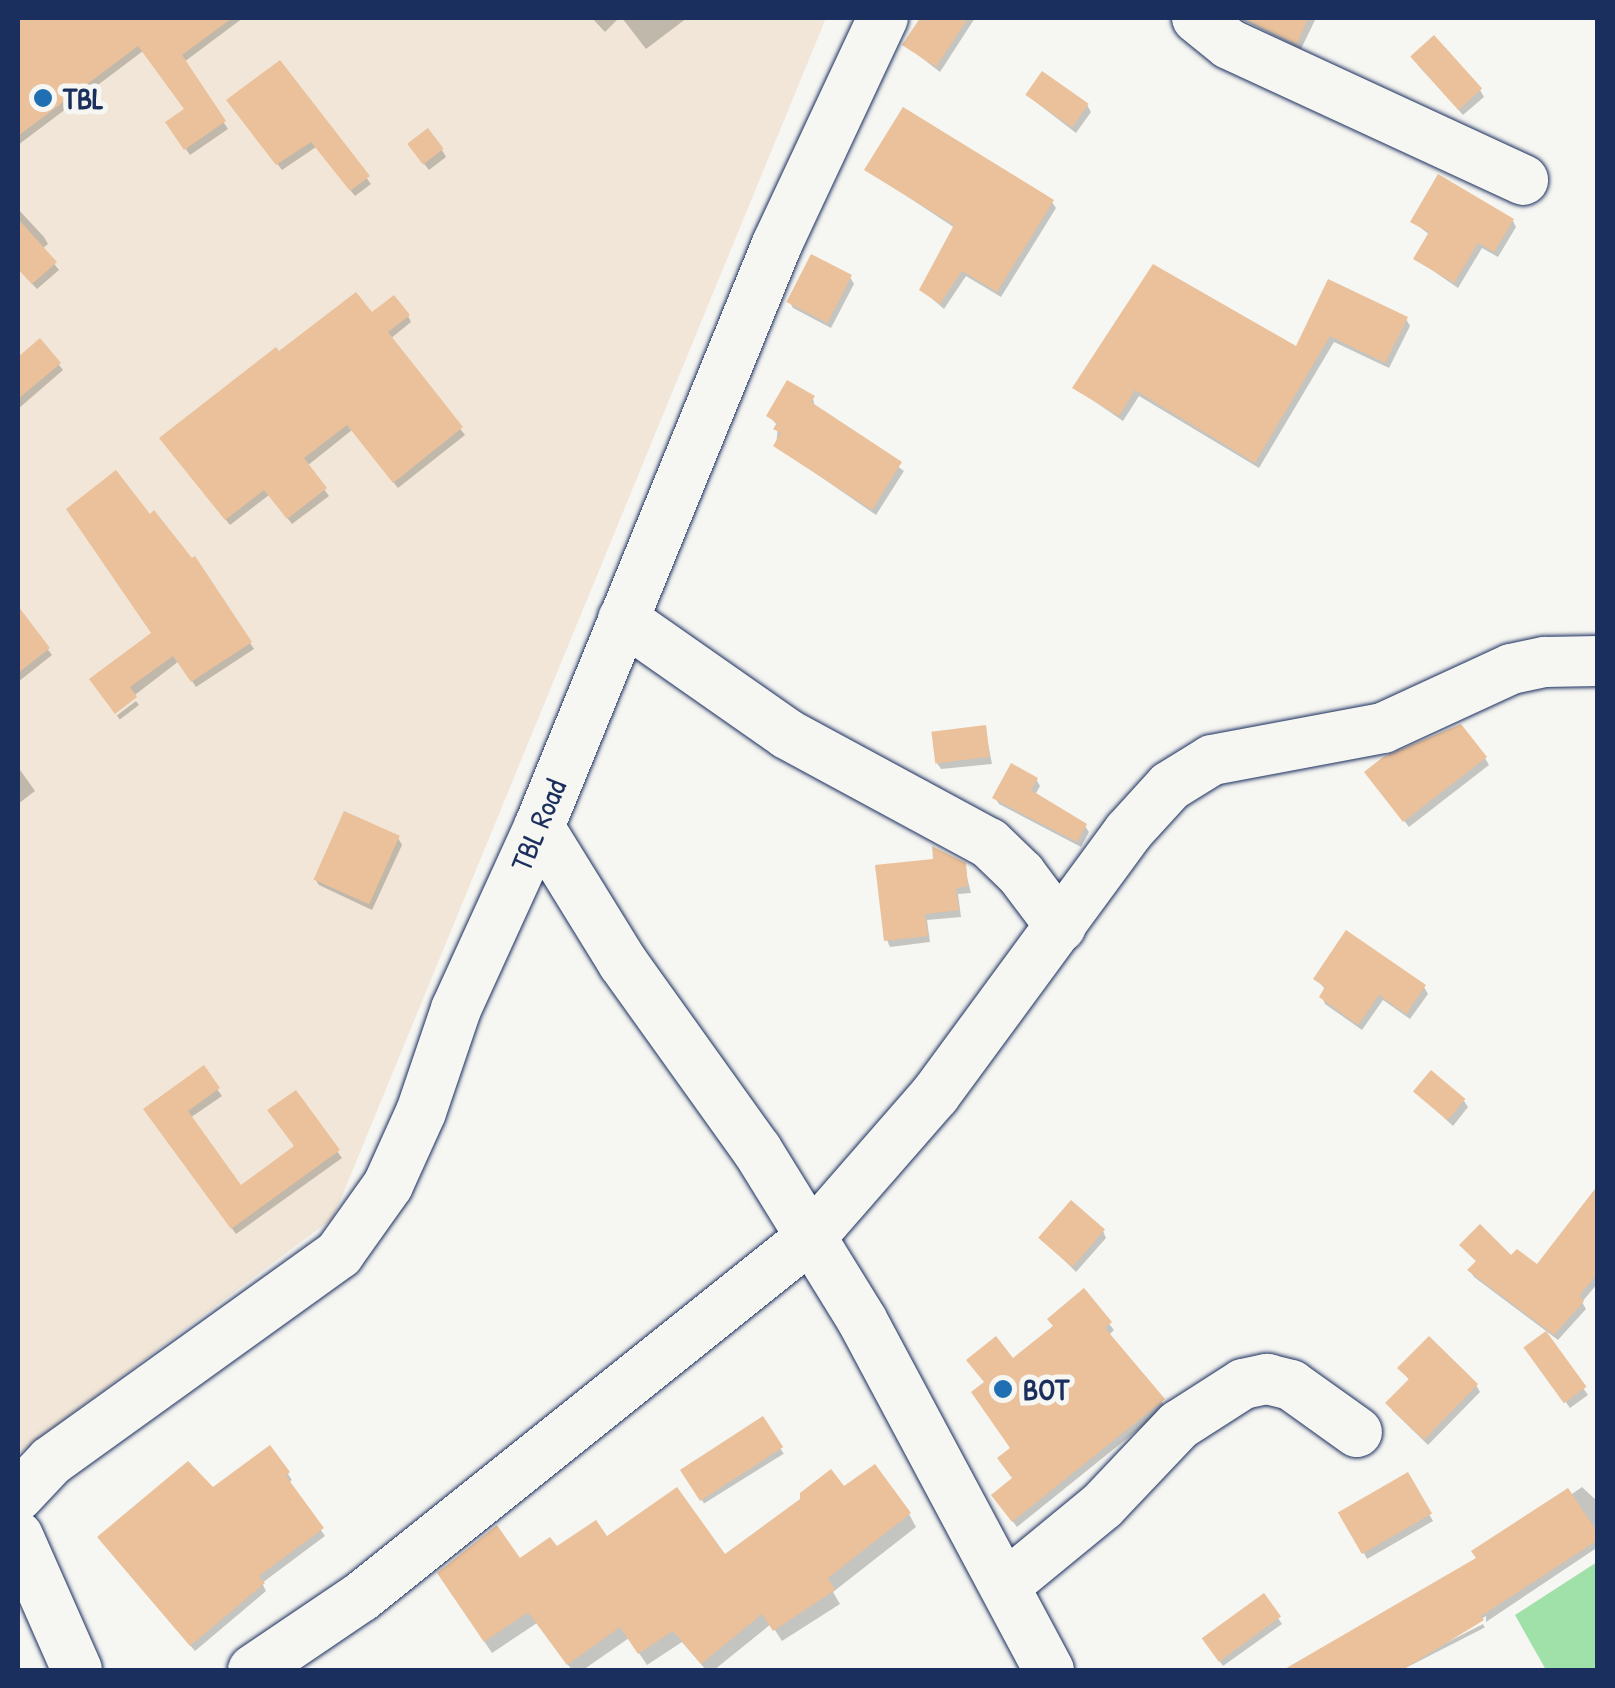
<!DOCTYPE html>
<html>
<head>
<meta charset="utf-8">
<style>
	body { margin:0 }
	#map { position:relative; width:1615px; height:1688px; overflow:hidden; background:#f6f6f2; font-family:"Patrick Hand",sans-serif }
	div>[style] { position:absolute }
	.built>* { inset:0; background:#f2e6d8 }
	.green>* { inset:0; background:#a0e0a9 }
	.shadow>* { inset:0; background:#0003; transform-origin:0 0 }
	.building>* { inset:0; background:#eac19a; transform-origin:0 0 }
	.roads { filter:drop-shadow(0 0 2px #1b2f5e) drop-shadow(0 0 2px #1b2f5e) }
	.minor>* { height:50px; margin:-25px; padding:0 25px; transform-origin:25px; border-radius:25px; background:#f6f6f2 }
	.dots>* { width:28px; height:28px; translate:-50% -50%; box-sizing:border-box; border:5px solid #f6f6f2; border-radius:50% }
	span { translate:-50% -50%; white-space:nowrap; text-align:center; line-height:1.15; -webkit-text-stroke:10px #f6f6f2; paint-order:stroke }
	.poi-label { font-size:30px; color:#1b2f5e; font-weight:700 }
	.left { translate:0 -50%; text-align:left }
	.street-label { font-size:30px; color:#1b2f5e }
	.frame { position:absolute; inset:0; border:20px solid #1b2f5e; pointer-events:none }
</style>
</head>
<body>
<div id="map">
	<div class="built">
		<div style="clip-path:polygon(18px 18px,826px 18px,333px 1218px,18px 1454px)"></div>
	</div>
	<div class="green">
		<div style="clip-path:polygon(1597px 1562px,1597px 1670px,1546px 1670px,1515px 1615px)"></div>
	</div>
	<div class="shadow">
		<div style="clip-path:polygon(18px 18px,243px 18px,184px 62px,228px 129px,190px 155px,168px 123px,186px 111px,143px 51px,18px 145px)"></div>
		<div style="clip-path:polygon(592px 18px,619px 18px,605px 32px)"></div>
		<div style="clip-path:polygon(622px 18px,687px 18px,646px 49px)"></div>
		<div style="clip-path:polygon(923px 18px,975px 18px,940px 72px,905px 45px)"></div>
		<div style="clip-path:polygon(1239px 18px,1316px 18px,1301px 49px)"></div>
		<div style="clip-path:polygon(280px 63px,371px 184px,355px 196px,316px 147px,282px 170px,233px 107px)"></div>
		<div style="clip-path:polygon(1417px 64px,1480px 90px,1484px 97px,1463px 115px)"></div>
		<div style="clip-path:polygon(1028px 96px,1087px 105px,1091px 112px,1076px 133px)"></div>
		<div style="clip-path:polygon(442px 150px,446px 157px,429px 170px,414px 151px)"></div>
		<div style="clip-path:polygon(867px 170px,1052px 202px,1056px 208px,1001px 297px,966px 276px,944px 309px,922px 290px,955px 228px)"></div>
		<div style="clip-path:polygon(18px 209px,44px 237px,48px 244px,42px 249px,59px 270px,37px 289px,18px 269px)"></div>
		<div style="clip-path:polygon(1513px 221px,1516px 227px,1498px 257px,1482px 248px,1458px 288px,1416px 259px,1430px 235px,1413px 222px)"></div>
		<div style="clip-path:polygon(850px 277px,854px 284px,831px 328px,793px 308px,790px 302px)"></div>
		<div style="clip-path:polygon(1330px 283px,1406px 319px,1410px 326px,1389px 368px,1334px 342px,1259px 468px,1139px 396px,1123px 421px,1075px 388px,1297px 350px)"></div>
		<div style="clip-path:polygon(372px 315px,408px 316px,411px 322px,390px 339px,465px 435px,398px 488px,352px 430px,307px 466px,329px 496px,292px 524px,269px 495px,230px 525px,166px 445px,279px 355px)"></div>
		<div style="clip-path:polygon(40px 341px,63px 370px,18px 409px,18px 360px)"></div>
		<div style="clip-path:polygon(813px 398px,815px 408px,904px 471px,876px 515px,776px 446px,778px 426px,769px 416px)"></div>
		<div style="clip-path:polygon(194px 559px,254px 649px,196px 687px,179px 661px,114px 711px)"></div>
		<div style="clip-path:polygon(18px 610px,52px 655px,18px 682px)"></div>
		<div style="left:136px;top:701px;width:5px;height:24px;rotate:53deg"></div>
		<div style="clip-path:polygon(985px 728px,992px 764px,941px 769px,937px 763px)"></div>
		<div style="clip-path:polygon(1485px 758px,1489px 765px,1409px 827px,1371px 779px)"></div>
		<div style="clip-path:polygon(18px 767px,35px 791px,18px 804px)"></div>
		<div style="clip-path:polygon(1036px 779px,1040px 786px,1035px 795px,1085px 826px,1089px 832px,1081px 847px,999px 804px,995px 798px)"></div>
		<div style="clip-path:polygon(398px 838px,402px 845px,372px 910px,319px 885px,315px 879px)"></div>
		<div style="clip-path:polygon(964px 865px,971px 893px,958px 894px,961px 917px,927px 920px,930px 942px,890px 947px,887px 940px)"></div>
		<div style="clip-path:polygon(1316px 979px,1424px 987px,1428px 994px,1410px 1019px,1383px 1000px,1362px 1030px,1325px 1004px,1322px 997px,1326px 990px)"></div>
		<div style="clip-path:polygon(203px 1069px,222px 1096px,190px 1118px,241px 1188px,297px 1148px,295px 1093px,342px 1158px,236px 1234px,150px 1116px)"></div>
		<div style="clip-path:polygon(1416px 1092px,1464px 1101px,1468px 1107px,1453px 1126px)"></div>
		<div style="clip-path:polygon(1598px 1190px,1598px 1283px,1582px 1302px,1586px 1309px,1558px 1340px,1474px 1277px,1470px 1271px,1478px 1263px,1466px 1251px,1511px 1258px,1537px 1268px)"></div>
		<div style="clip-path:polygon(1103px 1231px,1106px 1238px,1076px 1272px,1041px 1237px)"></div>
		<div style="clip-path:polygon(1084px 1292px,1114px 1330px,1108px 1336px,1166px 1407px,1017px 1527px,998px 1502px,1015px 1480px,1012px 1362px,1055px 1327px)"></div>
		<div style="clip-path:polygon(1545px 1334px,1588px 1395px,1570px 1408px,1532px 1356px)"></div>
		<div style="clip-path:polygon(1400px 1368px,1476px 1385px,1480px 1392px,1428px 1445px,1392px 1410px,1410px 1381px)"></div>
		<div style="left:762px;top:1419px;width:41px;height:94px;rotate:58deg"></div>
		<div style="clip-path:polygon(270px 1448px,292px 1480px,288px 1483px,325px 1536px,262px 1583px,266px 1591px,195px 1651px,104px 1544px,212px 1490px)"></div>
		<div style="left:1407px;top:1476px;width:52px;height:76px;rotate:60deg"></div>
		<div style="clip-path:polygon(1582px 1487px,1598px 1502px,1598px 1547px,1486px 1622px,1486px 1616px,1398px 1670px,1291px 1670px,1479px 1559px)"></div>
		<div style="clip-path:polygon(844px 1490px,909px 1514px,916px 1527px,833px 1592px,840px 1604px,782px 1641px,771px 1624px,714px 1670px,706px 1670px,682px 1642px,647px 1665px,629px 1638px,583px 1670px,572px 1670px,537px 1623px,492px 1653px,447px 1586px,556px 1549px,607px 1540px,725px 1557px)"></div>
		<div style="clip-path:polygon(1264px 1597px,1282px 1624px,1223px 1666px,1208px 1645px)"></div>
		<div style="left:1483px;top:1624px;width:4px;height:89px;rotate:63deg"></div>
	</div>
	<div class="building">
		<div style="clip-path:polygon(18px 18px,232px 18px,182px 55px,226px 121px,184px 150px,165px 122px,184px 109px,138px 46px,18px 136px)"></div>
		<div style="clip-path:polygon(920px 18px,968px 18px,936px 67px,902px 45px)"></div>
		<div style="clip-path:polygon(1242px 18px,1308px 18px,1297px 44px)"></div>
		<div style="left:1434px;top:35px;width:72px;height:32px;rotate:48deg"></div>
		<div style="clip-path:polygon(280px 60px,370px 176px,350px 191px,311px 142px,276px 165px,226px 100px)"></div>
		<div style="left:1042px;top:71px;width:57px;height:29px;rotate:35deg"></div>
		<div style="clip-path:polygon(903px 107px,1054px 200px,997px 292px,962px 271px,940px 304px,919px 290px,954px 225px,864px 170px)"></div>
		<div style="left:428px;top:128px;width:26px;height:26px;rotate:53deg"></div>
		<div style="clip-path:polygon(1438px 174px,1514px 219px,1494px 252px,1478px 243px,1454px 283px,1413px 259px,1429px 232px,1410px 222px)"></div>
		<div style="clip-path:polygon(18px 219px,57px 262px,32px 284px,18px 269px)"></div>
		<div style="left:811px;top:254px;width:46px;height:54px;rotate:27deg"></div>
		<div style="clip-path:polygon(1153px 264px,1296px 346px,1328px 279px,1408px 317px,1385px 363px,1330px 336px,1255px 463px,1135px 390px,1119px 416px,1072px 388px)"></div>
		<div style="clip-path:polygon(356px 292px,372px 312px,394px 295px,410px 315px,388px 332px,463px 427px,393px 483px,347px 425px,304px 458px,327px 488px,287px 519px,264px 490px,225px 520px,159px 438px,276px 347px,279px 351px)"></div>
		<div style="clip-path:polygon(40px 338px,61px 363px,18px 399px,18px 357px)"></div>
		<div style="clip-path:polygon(787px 380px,815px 396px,811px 402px,902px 462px,872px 510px,773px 446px,781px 433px,773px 429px,777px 423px,766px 416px)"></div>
		<div style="clip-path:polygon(116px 470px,150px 514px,154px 510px,192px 558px,195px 556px,252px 642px,191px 682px,173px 656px,130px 687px,137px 697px,115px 714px,89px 679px,151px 633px,66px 509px)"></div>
		<div style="clip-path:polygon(18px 606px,50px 648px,18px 673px)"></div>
		<div style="clip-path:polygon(1461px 724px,1487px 757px,1403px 822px,1364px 772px,1383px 757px)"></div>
		<div style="left:986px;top:725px;width:32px;height:55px;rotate:83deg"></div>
		<div style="clip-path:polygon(1011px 763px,1038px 778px,1031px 790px,1087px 824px,1077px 842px,992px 798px)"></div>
		<div style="left:344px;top:811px;width:61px;height:75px;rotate:24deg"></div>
		<div style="clip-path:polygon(932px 846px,966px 863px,968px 886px,956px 888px,959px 910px,925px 914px,928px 936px,884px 941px,875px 865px,933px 859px)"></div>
		<div style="clip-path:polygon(1346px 930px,1426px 985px,1406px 1014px,1379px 995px,1358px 1025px,1319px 997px,1325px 987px,1313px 979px)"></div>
		<div style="clip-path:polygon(204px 1065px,220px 1088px,188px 1111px,241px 1185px,294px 1146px,267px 1110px,296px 1090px,340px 1150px,231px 1229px,143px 1109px)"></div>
		<div style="left:1431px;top:1070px;width:45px;height:28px;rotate:40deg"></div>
		<div style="clip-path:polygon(1598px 1185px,1598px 1273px,1579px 1296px,1584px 1301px,1554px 1335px,1467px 1270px,1476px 1261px,1459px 1245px,1480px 1224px,1511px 1255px,1517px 1249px,1537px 1264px)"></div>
		<div style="left:1071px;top:1200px;width:45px;height:50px;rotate:41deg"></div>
		<div style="clip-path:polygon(1084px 1288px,1112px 1322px,1105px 1328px,1165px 1399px,1012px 1522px,991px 1495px,1012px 1478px,997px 1458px,1010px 1448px,971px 1392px,984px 1382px,966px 1360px,996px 1336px,1013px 1358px,1053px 1326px,1047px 1319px)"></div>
		<div style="left:1546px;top:1331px;width:69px;height:28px;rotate:54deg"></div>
		<div style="clip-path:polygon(1429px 1336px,1478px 1384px,1424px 1440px,1385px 1403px,1409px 1379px,1397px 1368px)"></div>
		<div style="left:763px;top:1416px;width:37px;height:99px;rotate:57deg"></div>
		<div style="clip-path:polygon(270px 1445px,290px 1472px,286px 1476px,324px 1528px,259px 1576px,265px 1583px,190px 1646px,97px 1537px,188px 1461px,213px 1487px)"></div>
		<div style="clip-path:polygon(875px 1464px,911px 1513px,828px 1578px,835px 1590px,773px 1631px,762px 1614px,701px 1664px,673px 1631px,638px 1654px,620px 1627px,567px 1665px,528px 1612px,484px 1642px,437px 1573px,497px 1525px,520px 1558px,550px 1537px,557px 1546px,596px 1520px,607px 1536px,677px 1487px,725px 1554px,800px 1499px,800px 1493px,831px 1469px,844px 1486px)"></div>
		<div style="left:1408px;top:1472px;width:48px;height:81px;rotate:60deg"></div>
		<div style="clip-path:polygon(1568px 1488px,1598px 1533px,1598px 1540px,1481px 1616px,1484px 1620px,1402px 1670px,1283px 1670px,1476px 1558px,1471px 1551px)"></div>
		<div style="left:1264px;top:1593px;width:29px;height:77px;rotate:54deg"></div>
	</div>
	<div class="roads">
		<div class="minor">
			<div style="left:1197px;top:18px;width:41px;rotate:39.1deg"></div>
			<div style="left:1229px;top:44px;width:324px;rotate:24.8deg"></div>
			<div style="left:623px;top:619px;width:200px;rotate:35deg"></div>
			<div style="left:787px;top:734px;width:230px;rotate:28.4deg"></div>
			<div style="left:989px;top:843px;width:45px;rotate:44.1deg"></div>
			<div style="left:1021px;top:874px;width:66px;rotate:53deg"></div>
			<div style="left:539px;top:827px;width:160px;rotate:58.3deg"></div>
			<div style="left:623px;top:963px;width:230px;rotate:54.4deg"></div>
			<div style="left:757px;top:1150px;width:200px;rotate:58.3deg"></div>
			<div style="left:862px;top:1320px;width:397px;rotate:61.9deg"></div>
			<div style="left:18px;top:1496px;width:48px;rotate:-46.7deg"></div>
			<div style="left:51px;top:1461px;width:355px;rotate:-35.7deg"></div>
			<div style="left:339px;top:1254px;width:85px;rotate:-54.6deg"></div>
			<div style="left:388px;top:1185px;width:80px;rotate:-65.7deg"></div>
			<div style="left:421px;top:1112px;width:109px;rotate:-71.2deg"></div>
			<div style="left:456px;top:1009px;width:200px;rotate:-65.5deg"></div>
			<div style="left:539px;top:827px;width:630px;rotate:-67.79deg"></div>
			<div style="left:777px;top:244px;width:250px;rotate:-64.9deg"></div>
			<div style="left:18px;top:1536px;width:146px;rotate:66.2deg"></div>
			<div style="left:1007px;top:1584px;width:123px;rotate:-39.4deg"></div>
			<div style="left:1102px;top:1506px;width:112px;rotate:-46.5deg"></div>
			<div style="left:1179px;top:1425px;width:76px;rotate:-32.6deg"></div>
			<div style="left:1243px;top:1384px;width:25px;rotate:-12deg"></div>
			<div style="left:1267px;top:1379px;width:25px;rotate:14deg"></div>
			<div style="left:1291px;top:1385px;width:81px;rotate:35.5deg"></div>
			<div style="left:253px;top:1670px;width:130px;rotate:-34.1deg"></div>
			<div style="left:361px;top:1597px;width:576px;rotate:-38.66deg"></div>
			<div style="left:811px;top:1237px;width:189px;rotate:-48.9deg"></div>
			<div style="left:935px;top:1095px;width:326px;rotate:-53.7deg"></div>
			<div style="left:1128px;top:832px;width:62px;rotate:-47.6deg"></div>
			<div style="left:1170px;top:786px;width:49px;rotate:-31.8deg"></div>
			<div style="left:1212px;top:760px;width:174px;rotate:-10.6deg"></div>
			<div style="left:1383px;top:728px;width:141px;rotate:-24.7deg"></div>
			<div style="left:1511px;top:669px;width:35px;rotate:-12deg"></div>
			<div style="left:1545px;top:662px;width:53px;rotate:-1.1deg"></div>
		</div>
	</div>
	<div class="dots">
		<div style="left:43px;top:98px;background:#1f6fb2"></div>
		<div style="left:1003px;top:1389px;background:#1f6fb2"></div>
	</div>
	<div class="poi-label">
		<span class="left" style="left:63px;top:98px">TBL</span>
		<span class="left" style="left:1023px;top:1389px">BOT</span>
	</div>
	<div class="street-label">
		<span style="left:538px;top:825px;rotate:-67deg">TBL Road</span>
	</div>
	<div class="frame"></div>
</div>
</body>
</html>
